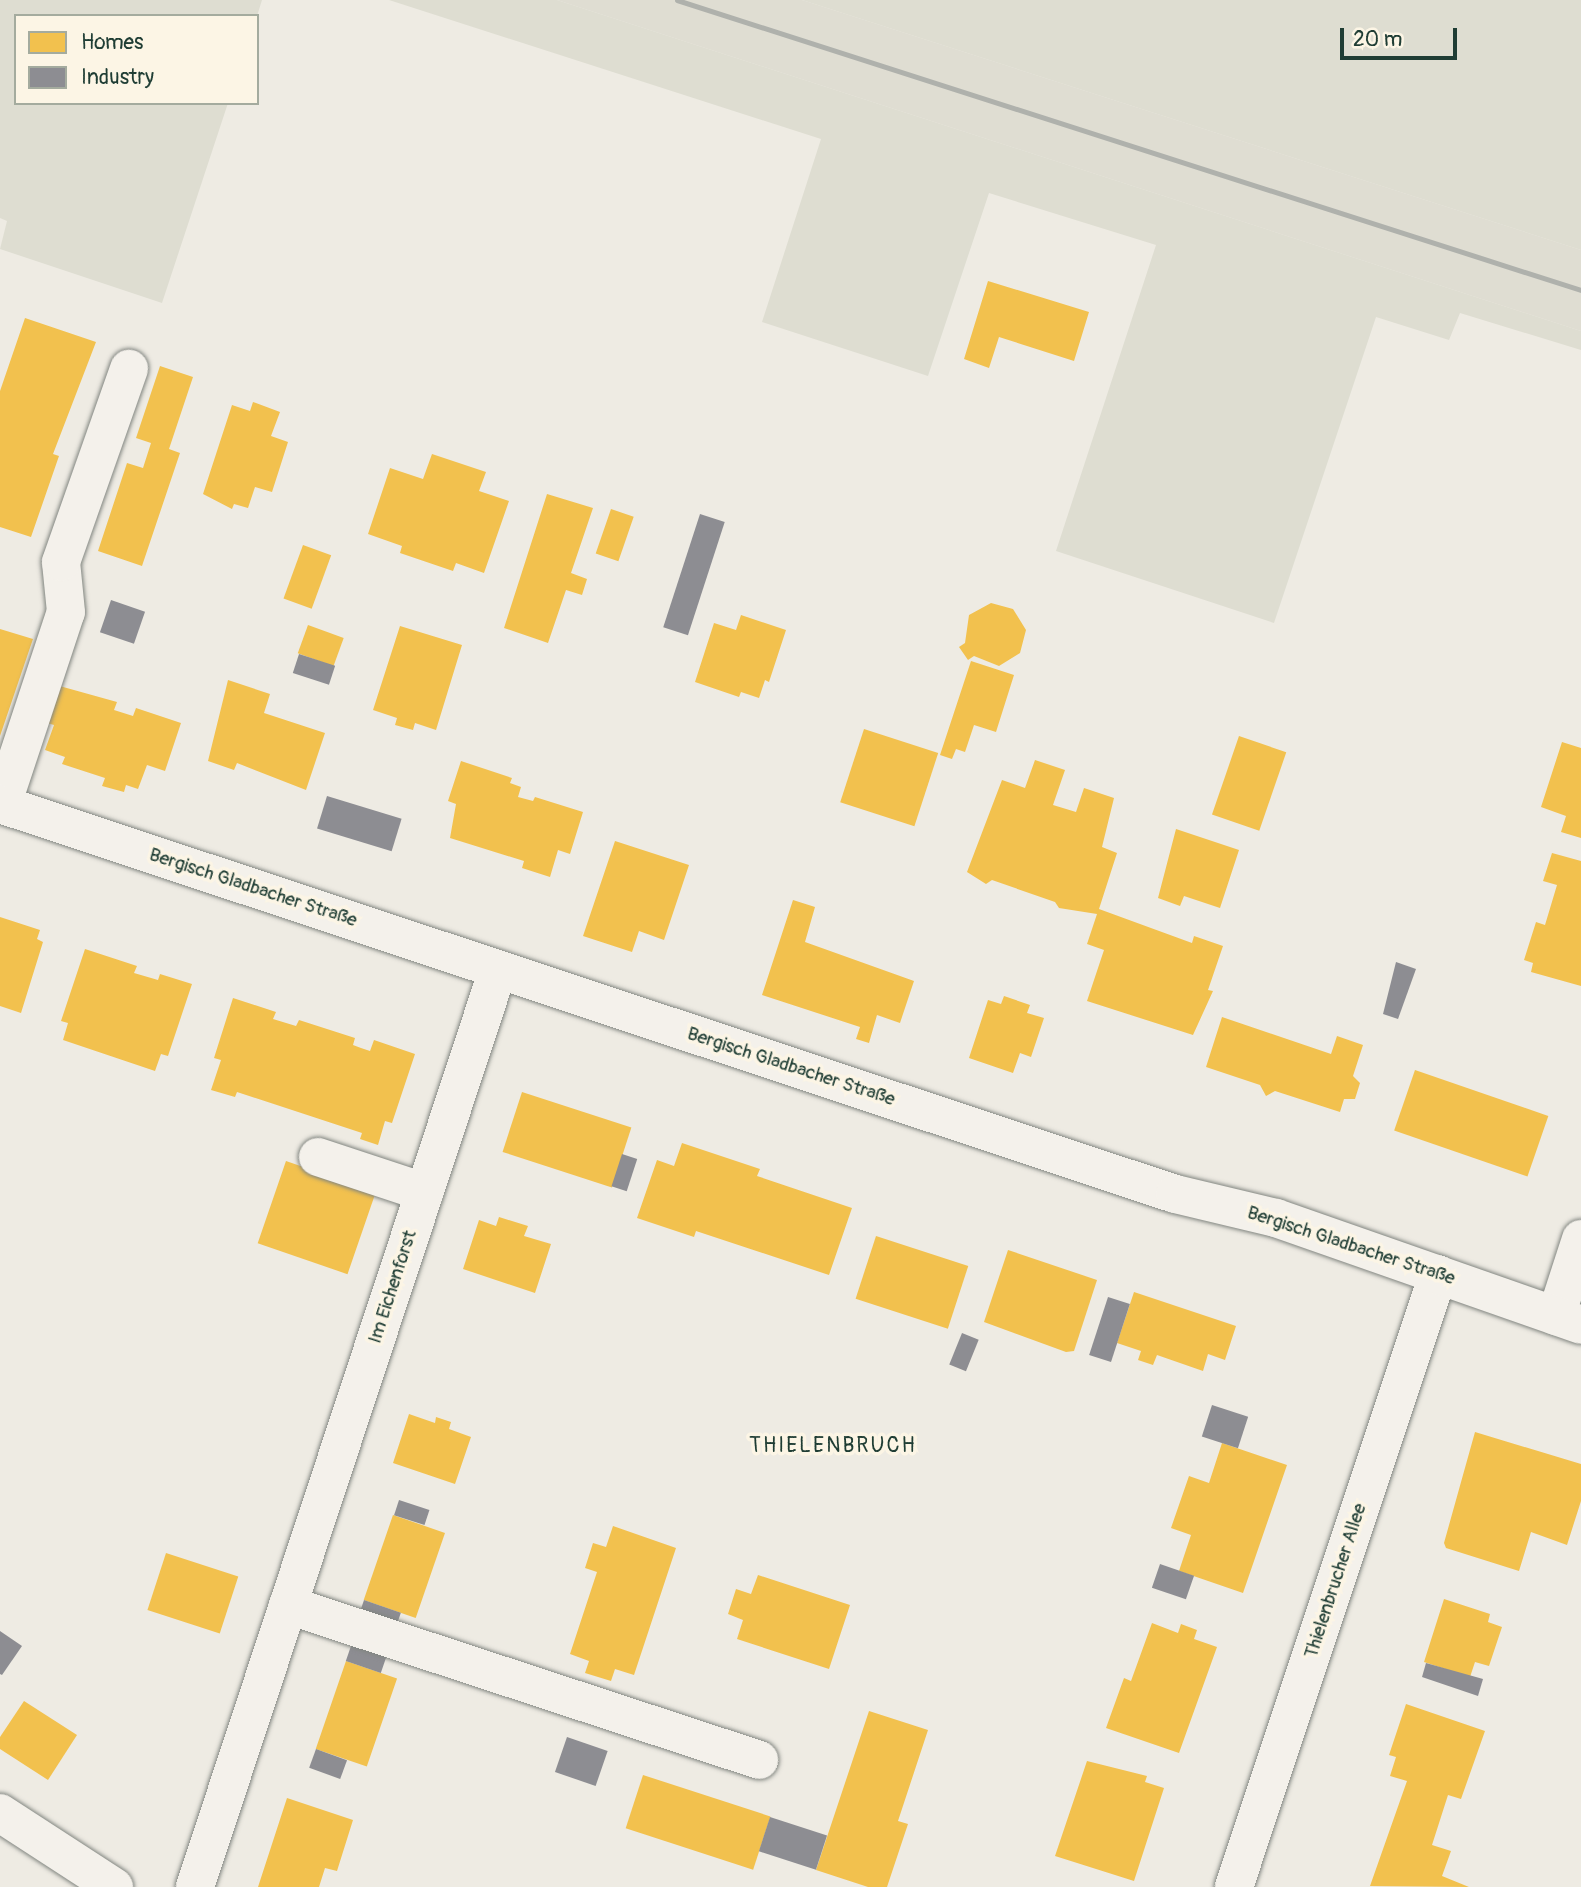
<!DOCTYPE html>
<html>
<head>
<meta charset="utf-8">
<style>
	body { margin:0 }
	#map { position:relative; width:1581px; height:1887px; overflow:hidden; background:#eeebe3; font-family:Pangolin,sans-serif }
	div>[style] { position:absolute }
	.built>* { inset:0; background:#dfddd2 }
	.green>* { inset:0; background:#deddd1 }
	.homes>* { inset:0; background:#f2c14e; transform-origin:0 0 }
	.industry>* { inset:0; background:#8d8d92; transform-origin:0 0 }
	.roads { filter:drop-shadow(0 0 2px #828681) drop-shadow(0 0 2px #828681) }
	.minor>* { height:38px; margin:-19px; padding:0 19px; transform-origin:19px; border-radius:19px; background:#f4f1eb }
	.major>* { height:38px; margin:-19px; padding:0 19px; transform-origin:19px; border-radius:19px; background:#f4f1eb }
	.rail>* { height:5px; margin:-2.5px; padding:0 2.5px; transform-origin:2.5px; border-radius:2.5px; background:#afb1ac }
	span { translate:-50% -50%; white-space:nowrap; text-align:center; line-height:1.15; -webkit-text-stroke:7px #fcf5e5; paint-order:stroke }
	.street-label { font-size:19px; color:#1f3d34 }
	.neighbourhood-label { font-size:21px; color:#1f3d34; letter-spacing:2px }
	.legend { position:absolute; left:14px; top:14px; width:245px; height:91px; box-sizing:border-box; background:#fcf5e5; border:2px solid #a4ab9e; margin:0; padding:9px 12px; list-style:none; font-size:21px; color:#1f3d34 }
	.legend li { display:flex; align-items:center; gap:14px; height:35px }
	.legend b { width:35px; border:2px solid #a4ab9e }
	.scale { position:absolute; left:1340px; top:28px; width:117px; height:32px; box-sizing:border-box; border:4px solid #1f3d34; border-top:0; padding-left:9px; font-size:21px; line-height:24px; white-space:nowrap; color:#1f3d34; -webkit-text-stroke:5px #fcf5e5; paint-order:stroke }
</style>
</head>
<body>
<div id="map">
	<div class="built">
		<div style="clip-path:polygon(557px 0,802px 0,1581px 250px,1581px 331px)"></div>
	</div>
	<div class="green">
		<div style="clip-path:polygon(0 0,262px 0,257px 16px,16px 16px,16px 103px,228px 103px,162px 303px,0 249px,7px 221px,0 218px)"></div>
		<div style="clip-path:polygon(389px 0,557px 0,1581px 331px,1581px 350px,1460px 313px,1449px 340px,1376px 317px,1274px 623px,1056px 551px,1156px 245px,989px 193px,928px 376px,762px 322px,821px 139px)"></div>
		<div style="clip-path:polygon(802px 0,1581px 0,1581px 250px)"></div>
	</div>
	<div class="homes">
		<div style="clip-path:polygon(988px 281px,1089px 312px,1074px 361px,999px 337px,989px 368px,964px 359px)"></div>
		<div style="clip-path:polygon(25px 318px,96px 342px,53px 454px,59px 456px,31px 537px,0 527px,0 391px)"></div>
		<div style="clip-path:polygon(160px 366px,193px 377px,169px 449px,180px 453px,142px 566px,98px 551px,127px 463px,143px 468px,151px 443px,136px 438px)"></div>
		<div style="clip-path:polygon(253px 402px,280px 412px,271px 436px,288px 442px,272px 492px,255px 487px,248px 508px,234px 504px,232px 509px,203px 494px,232px 405px,250px 411px)"></div>
		<div style="clip-path:polygon(432px 454px,486px 472px,479px 491px,509px 501px,484px 573px,456px 563px,453px 571px,400px 553px,402px 546px,368px 534px,390px 468px,423px 479px)"></div>
		<div style="clip-path:polygon(547px 494px,593px 508px,571px 573px,587px 579px,582px 595px,566px 590px,548px 643px,504px 628px)"></div>
		<div style="left:611px;top:509px;width:24px;height:47px;rotate:19deg"></div>
		<div style="left:303px;top:545px;width:30px;height:57px;rotate:20deg"></div>
		<div style="clip-path:polygon(991px 603px,1013px 609px,1026px 630px,1020px 653px,999px 666px,974px 656px,968px 660px,959px 647px,965px 643px,969px 615px)"></div>
		<div style="clip-path:polygon(741px 615px,786px 630px,769px 682px,765px 680px,759px 698px,741px 692px,739px 697px,695px 682px,714px 623px,736px 630px)"></div>
		<div style="left:308px;top:625px;width:38px;height:30px;rotate:20deg"></div>
		<div style="clip-path:polygon(400px 626px,462px 645px,436px 730px,415px 723px,413px 730px,395px 725px,397px 718px,373px 710px)"></div>
		<div style="clip-path:polygon(0 629px,33px 639px,0 736px)"></div>
		<div style="clip-path:polygon(971px 661px,1014px 675px,996px 732px,974px 725px,965px 752px,956px 749px,952px 759px,940px 755px)"></div>
		<div style="clip-path:polygon(228px 680px,270px 694px,264px 713px,325px 733px,306px 790px,237px 763px,234px 770px,208px 761px)"></div>
		<div style="clip-path:polygon(56px 685px,117px 702px,114px 710px,133px 716px,136px 708px,181px 723px,165px 771px,147px 765px,138px 789px,126px 785px,124px 792px,102px 786px,105px 778px,62px 764px,65px 757px,45px 750px,54px 725px,44px 722px)"></div>
		<div style="left:864px;top:729px;width:78px;height:77px;rotate:18deg"></div>
		<div style="left:1239px;top:736px;width:50px;height:83px;rotate:19deg"></div>
		<div style="clip-path:polygon(1562px 742px,1581px 748px,1581px 838px,1561px 832px,1566px 816px,1541px 807px)"></div>
		<div style="clip-path:polygon(1035px 760px,1065px 770px,1053px 805px,1076px 812px,1084px 788px,1114px 798px,1102px 847px,1117px 853px,1099px 909px,1192px 943px,1194px 936px,1223px 946px,1208px 990px,1213px 991px,1193px 1035px,1087px 1001px,1104px 950px,1087px 944px,1097px 914px,1059px 908px,1055px 902px,992px 880px,986px 884px,967px 872px,1002px 780px,1025px 788px)"></div>
		<div style="clip-path:polygon(461px 761px,512px 778px,510px 783px,521px 787px,518px 797px,533px 801px,535px 797px,583px 812px,570px 854px,558px 850px,550px 877px,522px 868px,524px 861px,450px 838px,456px 804px,448px 801px)"></div>
		<div style="clip-path:polygon(1176px 829px,1239px 850px,1220px 908px,1184px 896px,1180px 906px,1158px 898px)"></div>
		<div style="clip-path:polygon(615px 841px,689px 865px,664px 940px,639px 931px,632px 952px,583px 936px)"></div>
		<div style="clip-path:polygon(1552px 853px,1581px 861px,1581px 986px,1531px 972px,1533px 963px,1524px 960px,1536px 922px,1545px 925px,1557px 885px,1543px 881px)"></div>
		<div style="clip-path:polygon(793px 900px,815px 907px,805px 942px,914px 981px,900px 1023px,877px 1015px,869px 1043px,856px 1039px,860px 1027px,762px 995px)"></div>
		<div style="clip-path:polygon(0 917px,40px 930px,37px 939px,43px 942px,21px 1013px,0 1006px)"></div>
		<div style="clip-path:polygon(85px 949px,137px 966px,134px 973px,158px 980px,160px 974px,192px 984px,168px 1056px,161px 1054px,155px 1071px,63px 1040px,68px 1023px,61px 1021px)"></div>
		<div style="clip-path:polygon(1004px 996px,1030px 1005px,1027px 1013px,1044px 1018px,1031px 1057px,1020px 1053px,1013px 1073px,969px 1058px,988px 1000px,1001px 1004px)"></div>
		<div style="clip-path:polygon(233px 998px,276px 1012px,273px 1019px,296px 1026px,299px 1020px,355px 1038px,353px 1045px,361px 1048px,370px 1051px,374px 1040px,415px 1054px,392px 1123px,385px 1121px,378px 1145px,360px 1139px,362px 1133px,237px 1092px,235px 1097px,211px 1090px,221px 1060px,214px 1058px)"></div>
		<div style="clip-path:polygon(1222px 1017px,1331px 1054px,1337px 1036px,1363px 1045px,1353px 1076px,1360px 1083px,1355px 1099px,1344px 1099px,1340px 1112px,1275px 1091px,1266px 1096px,1260px 1085px,1206px 1067px)"></div>
		<div style="left:1415px;top:1070px;width:141px;height:64px;rotate:19deg"></div>
		<div style="left:522px;top:1092px;width:115px;height:63px;rotate:18deg"></div>
		<div style="clip-path:polygon(682px 1143px,760px 1169px,757px 1176px,852px 1208px,829px 1275px,696px 1231px,694px 1237px,637px 1218px,657px 1160px,674px 1166px)"></div>
		<div style="left:286px;top:1161px;width:95px;height:87px;rotate:19deg"></div>
		<div style="clip-path:polygon(499px 1217px,528px 1226px,524px 1236px,551px 1244px,535px 1293px,463px 1269px,479px 1220px,496px 1226px)"></div>
		<div style="left:876px;top:1236px;width:97px;height:66px;rotate:18deg"></div>
		<div style="clip-path:polygon(1008px 1250px,1097px 1280px,1074px 1351px,1066px 1352px,984px 1322px)"></div>
		<div style="clip-path:polygon(1134px 1292px,1236px 1326px,1225px 1360px,1208px 1354px,1203px 1371px,1157px 1355px,1153px 1365px,1138px 1360px,1141px 1351px,1117px 1343px)"></div>
		<div style="clip-path:polygon(409px 1414px,435px 1423px,436px 1417px,451px 1422px,449px 1429px,471px 1437px,455px 1484px,393px 1463px)"></div>
		<div style="clip-path:polygon(1475px 1432px,1581px 1464px,1581px 1501px,1567px 1545px,1531px 1532px,1519px 1571px,1446px 1548px,1444px 1543px)"></div>
		<div style="clip-path:polygon(1222px 1443px,1287px 1465px,1243px 1593px,1179px 1571px,1191px 1535px,1171px 1528px,1189px 1476px,1209px 1483px)"></div>
		<div style="left:393px;top:1515px;width:55px;height:90px;rotate:19deg"></div>
		<div style="clip-path:polygon(613px 1526px,676px 1548px,634px 1675px,615px 1669px,611px 1681px,585px 1673px,589px 1661px,570px 1654px,597px 1572px,585px 1568px,593px 1543px,606px 1547px)"></div>
		<div style="left:166px;top:1553px;width:76px;height:60px;rotate:18deg"></div>
		<div style="clip-path:polygon(758px 1575px,850px 1605px,829px 1669px,737px 1639px,743px 1620px,728px 1614px,736px 1589px,751px 1594px)"></div>
		<div style="clip-path:polygon(1444px 1599px,1490px 1614px,1488px 1622px,1502px 1627px,1489px 1666px,1475px 1662px,1470px 1677px,1424px 1662px)"></div>
		<div style="clip-path:polygon(1152px 1623px,1178px 1633px,1181px 1624px,1197px 1630px,1194px 1639px,1217px 1647px,1179px 1753px,1106px 1728px,1124px 1678px,1131px 1681px)"></div>
		<div style="left:346px;top:1661px;width:54px;height:93px;rotate:19deg"></div>
		<div style="clip-path:polygon(24px 1701px,77px 1735px,48px 1780px,0 1749px,0 1737px)"></div>
		<div style="clip-path:polygon(1406px 1704px,1485px 1731px,1461px 1799px,1448px 1795px,1432px 1845px,1451px 1851px,1442px 1876px,1469px 1887px,1370px 1886px,1407px 1781px,1390px 1776px,1396px 1757px,1389px 1755px)"></div>
		<div style="clip-path:polygon(869px 1711px,928px 1730px,898px 1821px,908px 1824px,887px 1887px,868px 1887px,816px 1870px)"></div>
		<div style="clip-path:polygon(1087px 1761px,1147px 1776px,1145px 1782px,1164px 1788px,1134px 1881px,1055px 1856px)"></div>
		<div style="left:643px;top:1775px;width:134px;height:56px;rotate:18deg"></div>
		<div style="clip-path:polygon(287px 1798px,353px 1820px,337px 1871px,325px 1868px,319px 1887px,258px 1887px)"></div>
	</div>
	<div class="industry">
		<div style="left:700px;top:514px;width:26px;height:119px;rotate:18deg"></div>
		<div style="left:111px;top:600px;width:36px;height:34px;rotate:19deg"></div>
		<div style="left:299px;top:654px;width:38px;height:20px;rotate:18deg"></div>
		<div style="left:327px;top:796px;width:78px;height:34px;rotate:17deg"></div>
		<div style="clip-path:polygon(1396px 962px,1416px 969px,1398px 1019px,1383px 1014px)"></div>
		<div style="left:622px;top:1154px;width:16px;height:34px;rotate:18deg"></div>
		<div style="left:1108px;top:1297px;width:23px;height:61px;rotate:18deg"></div>
		<div style="left:962px;top:1333px;width:18px;height:34px;rotate:22deg"></div>
		<div style="left:1212px;top:1405px;width:38px;height:33px;rotate:18deg"></div>
		<div style="left:399px;top:1500px;width:32px;height:16px;rotate:18deg"></div>
		<div style="left:1160px;top:1564px;width:36px;height:25px;rotate:19deg"></div>
		<div style="left:364px;top:1600px;width:39px;height:16px;rotate:19deg"></div>
		<div style="clip-path:polygon(0 1631px,22px 1646px,2px 1675px,0 1674px)"></div>
		<div style="left:352px;top:1643px;width:37px;height:19px;rotate:19deg"></div>
		<div style="clip-path:polygon(1426px 1663px,1483px 1679px,1478px 1696px,1422px 1677px)"></div>
		<div style="left:567px;top:1737px;width:43px;height:37px;rotate:19deg"></div>
		<div style="left:316px;top:1749px;width:33px;height:20px;rotate:20deg"></div>
		<div style="left:770px;top:1817px;width:60px;height:36px;rotate:18deg"></div>
	</div>
	<div class="roads">
		<div class="minor">
			<div style="left:2px;top:805px;width:203px;rotate:-71.7deg"></div>
			<div style="left:66px;top:612px;width:50px;rotate:-95.7deg"></div>
			<div style="left:61px;top:562px;width:205px;rotate:-70.6deg"></div>
			<div style="left:318px;top:1157px;width:112px;rotate:18.3deg"></div>
			<div style="left:1556px;top:1316px;width:81px;rotate:-72deg"></div>
			<div style="left:288px;top:1605px;width:496px;rotate:18.2deg"></div>
			<div style="left:0;top:1813px;width:136px;rotate:33deg"></div>
			<div style="left:195px;top:1887px;width:966px;rotate:-71.72deg"></div>
			<div style="left:1234px;top:1887px;width:646px;rotate:-71.59deg"></div>
		</div>
		<div class="major">
			<div style="left:0;top:804px;width:1238px;rotate:18.36deg"></div>
			<div style="left:1175px;top:1194px;width:104px;rotate:13.4deg"></div>
			<div style="left:1276px;top:1218px;width:323px;rotate:19.3deg"></div>
		</div>
	</div>
	<div class="rail">
		<div style="left:677px;top:0;width:949px;rotate:17.79deg"></div>
	</div>
	<div class="street-label">
		<span style="left:253px;top:888px;rotate:18deg">Bergisch Gladbacher Straße</span>
		<span style="left:791px;top:1067px;rotate:18deg">Bergisch Gladbacher Straße</span>
		<span style="left:1351px;top:1246px;rotate:18deg">Bergisch Gladbacher Straße</span>
		<span style="left:393px;top:1287px;rotate:-72deg">Im Eichenforst</span>
		<span style="left:1336px;top:1581px;rotate:-72deg">Thielenbrucher Allee</span>
	</div>
	<div class="neighbourhood-label">
		<span style="left:833px;top:1446px">THIELENBRUCH</span>
	</div>
	<ul class="legend">
	<li><b style="height:19px;background:#f2c14e"></b>Homes</li>
	<li><b style="height:19px;background:#8d8d92"></b>Industry</li>
	</ul>
	<div class="scale">20 m</div>
</div>
</body>
</html>
